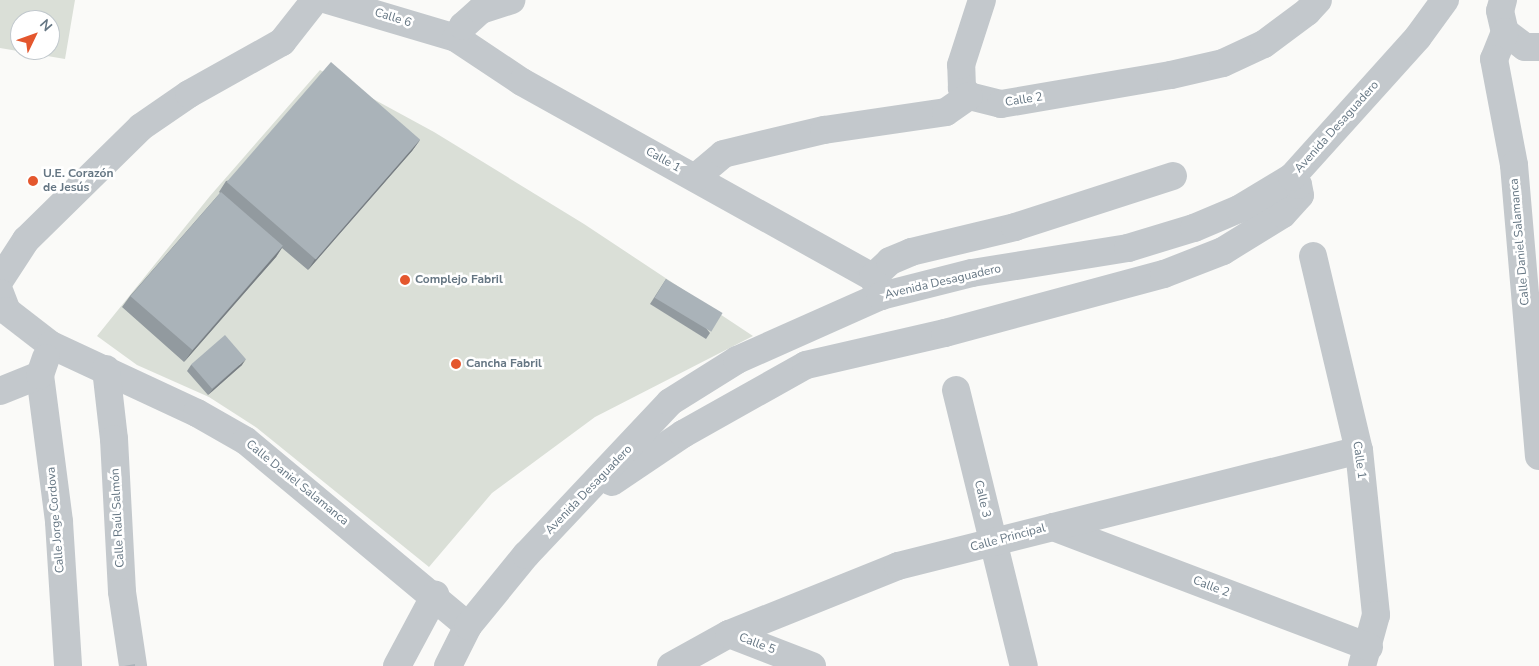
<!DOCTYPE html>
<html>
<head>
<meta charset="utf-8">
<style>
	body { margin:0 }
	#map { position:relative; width:1539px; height:666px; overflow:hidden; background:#fafaf8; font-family:"Nunito Sans",sans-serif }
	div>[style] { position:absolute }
	.green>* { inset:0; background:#dadfd7 }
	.minor>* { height:28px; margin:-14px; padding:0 14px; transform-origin:14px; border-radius:14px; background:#c3c8cc }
	.wall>* { inset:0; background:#929a9f }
	.shaded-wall>* { inset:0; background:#777d82 }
	.building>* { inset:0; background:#aab3b9; transform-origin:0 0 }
	.dots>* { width:14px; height:14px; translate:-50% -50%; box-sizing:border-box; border:2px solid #fff; border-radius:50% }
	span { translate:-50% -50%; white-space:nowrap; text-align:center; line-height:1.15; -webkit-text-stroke:5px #fff; paint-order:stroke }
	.street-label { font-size:12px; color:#657683 }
	.poi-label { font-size:12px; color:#657683; font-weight:700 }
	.left { translate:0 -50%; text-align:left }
	.north { position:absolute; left:10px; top:10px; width:50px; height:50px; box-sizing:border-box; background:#fff; border:1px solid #c1c8cd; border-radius:50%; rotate:48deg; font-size:14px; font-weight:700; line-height:20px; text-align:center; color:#657683 }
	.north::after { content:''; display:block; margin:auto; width:18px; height:22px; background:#e4572e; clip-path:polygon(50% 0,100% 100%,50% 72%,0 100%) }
</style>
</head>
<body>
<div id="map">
	<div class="green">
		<div style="clip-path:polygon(evenodd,0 0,75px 0,65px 59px,0 48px,0 0,20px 20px,50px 20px,50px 50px,20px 50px,20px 20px)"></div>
		<div style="clip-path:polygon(320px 70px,434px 132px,584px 224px,753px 336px,595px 417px,492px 493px,429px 567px,257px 428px,209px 397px,137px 365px,97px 336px,210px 196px)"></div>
	</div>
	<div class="minor">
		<div style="left:328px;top:0;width:134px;rotate:16.5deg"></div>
		<div style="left:456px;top:38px;width:79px;rotate:33.7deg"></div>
		<div style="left:522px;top:82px;width:402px;rotate:29.1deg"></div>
		<div style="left:873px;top:277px;width:21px;rotate:67deg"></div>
		<div style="left:1503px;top:0;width:11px;rotate:105deg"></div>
		<div style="left:1500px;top:11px;width:22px;rotate:77deg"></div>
		<div style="left:1505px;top:32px;width:25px;rotate:37deg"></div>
		<div style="left:1525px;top:47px;width:14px"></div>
		<div style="left:1505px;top:32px;width:29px;rotate:112deg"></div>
		<div style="left:1494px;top:59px;width:108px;rotate:79.3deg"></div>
		<div style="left:1514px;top:165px;width:292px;rotate:85.1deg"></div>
		<div style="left:456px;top:38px;width:14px;rotate:-60deg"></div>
		<div style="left:463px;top:26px;width:24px;rotate:-42deg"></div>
		<div style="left:481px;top:10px;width:32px;rotate:-18deg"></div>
		<div style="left:969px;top:96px;width:33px;rotate:14deg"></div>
		<div style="left:1001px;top:104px;width:172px;rotate:-9.7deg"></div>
		<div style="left:1171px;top:75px;width:53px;rotate:-13deg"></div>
		<div style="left:1223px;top:63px;width:45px;rotate:-24.9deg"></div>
		<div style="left:1264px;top:44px;width:54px;rotate:-36.7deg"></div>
		<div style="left:1307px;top:12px;width:16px;rotate:-47deg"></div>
		<div style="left:969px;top:96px;width:11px;rotate:-131deg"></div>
		<div style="left:962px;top:88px;width:23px;rotate:-92deg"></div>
		<div style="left:961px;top:65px;width:68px;rotate:-72.1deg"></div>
		<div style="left:696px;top:177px;width:35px;rotate:-40deg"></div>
		<div style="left:723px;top:154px;width:104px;rotate:-13.4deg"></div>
		<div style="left:824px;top:130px;width:123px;rotate:-8.4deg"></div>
		<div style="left:946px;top:112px;width:28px;rotate:-35deg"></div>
		<div style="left:1313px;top:256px;width:199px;rotate:76.7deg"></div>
		<div style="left:1359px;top:450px;width:166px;rotate:84.1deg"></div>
		<div style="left:1376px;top:615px;width:53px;rotate:105.4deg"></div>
		<div style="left:873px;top:277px;width:23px;rotate:-43deg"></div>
		<div style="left:890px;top:261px;width:23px;rotate:-23deg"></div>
		<div style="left:911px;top:252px;width:107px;rotate:-13.5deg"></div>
		<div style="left:1015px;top:227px;width:166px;rotate:-17.9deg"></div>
		<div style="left:0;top:280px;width:48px;rotate:-57deg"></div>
		<div style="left:26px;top:240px;width:161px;rotate:-44.5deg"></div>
		<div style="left:141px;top:127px;width:58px;rotate:-34.5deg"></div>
		<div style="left:189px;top:94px;width:107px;rotate:-29.2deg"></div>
		<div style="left:282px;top:42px;width:53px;rotate:-51.8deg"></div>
		<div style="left:0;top:293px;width:19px;rotate:69deg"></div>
		<div style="left:7px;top:311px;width:56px;rotate:37.7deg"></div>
		<div style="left:51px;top:345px;width:161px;rotate:25deg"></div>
		<div style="left:197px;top:413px;width:56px;rotate:29.7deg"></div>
		<div style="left:246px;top:441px;width:289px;rotate:39.8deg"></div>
		<div style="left:106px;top:369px;width:70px;rotate:83.5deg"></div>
		<div style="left:114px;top:439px;width:153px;rotate:87deg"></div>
		<div style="left:122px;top:592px;width:75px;rotate:81.5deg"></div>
		<div style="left:40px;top:375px;width:148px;rotate:82.6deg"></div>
		<div style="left:59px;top:522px;width:144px;rotate:86.4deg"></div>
		<div style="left:956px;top:390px;width:284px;rotate:76.2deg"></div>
		<div style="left:0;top:391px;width:43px;rotate:-21.8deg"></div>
		<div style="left:40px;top:375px;width:18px;rotate:-71deg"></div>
		<div style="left:612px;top:482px;width:86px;rotate:-34.1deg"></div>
		<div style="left:683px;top:434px;width:141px;rotate:-29.3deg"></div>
		<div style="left:806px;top:365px;width:143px;rotate:-13deg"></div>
		<div style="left:945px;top:333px;width:227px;rotate:-15.1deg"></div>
		<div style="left:1164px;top:274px;width:63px;rotate:-21.3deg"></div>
		<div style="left:1223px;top:251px;width:70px;rotate:-31.7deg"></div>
		<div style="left:1283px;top:214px;width:25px;rotate:-48deg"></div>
		<div style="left:1300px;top:195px;width:10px;rotate:-101deg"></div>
		<div style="left:1298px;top:185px;width:10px;rotate:-127deg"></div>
		<div style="left:1053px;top:527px;width:338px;rotate:20.8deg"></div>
		<div style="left:729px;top:634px;width:89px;rotate:21.1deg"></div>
		<div style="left:397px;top:666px;width:81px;rotate:-61.8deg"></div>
		<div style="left:448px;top:666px;width:45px;rotate:-63.4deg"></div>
		<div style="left:468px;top:626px;width:92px;rotate:-50.8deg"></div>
		<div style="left:526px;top:555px;width:210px;rotate:-46.7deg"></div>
		<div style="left:670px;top:402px;width:79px;rotate:-32.1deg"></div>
		<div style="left:737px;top:360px;width:158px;rotate:-24deg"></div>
		<div style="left:881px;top:296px;width:94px;rotate:-14.2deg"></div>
		<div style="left:972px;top:273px;width:158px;rotate:-9.1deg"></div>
		<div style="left:1128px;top:248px;width:69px;rotate:-16.9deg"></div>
		<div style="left:1194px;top:228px;width:49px;rotate:-22.9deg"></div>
		<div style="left:1239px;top:209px;width:62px;rotate:-31.1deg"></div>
		<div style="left:1292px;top:177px;width:188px;rotate:-48deg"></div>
		<div style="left:1418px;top:37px;width:46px;rotate:-53.9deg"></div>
		<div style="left:671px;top:666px;width:66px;rotate:-28.9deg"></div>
		<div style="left:729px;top:634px;width:182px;rotate:-21.9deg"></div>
		<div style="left:898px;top:566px;width:475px;rotate:-14.1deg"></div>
	</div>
	<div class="wall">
		<div style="clip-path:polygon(420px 140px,412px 151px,308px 270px,282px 248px,276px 257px,184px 362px,122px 307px,130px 296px,220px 193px,219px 192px,226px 181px)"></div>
		<div style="clip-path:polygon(666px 279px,710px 333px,706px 339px,650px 304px)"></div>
		<div style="clip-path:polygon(191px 365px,242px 365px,208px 395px,187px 371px)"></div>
	</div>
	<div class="shaded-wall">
		<div style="clip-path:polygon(420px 140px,412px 151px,308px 270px,315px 259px)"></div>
		<div style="clip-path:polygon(283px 246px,276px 257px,184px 362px,192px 351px)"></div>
		<div style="clip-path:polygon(246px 359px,242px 365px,208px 395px,213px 389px)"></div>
	</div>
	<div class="building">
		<div style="left:331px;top:62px;width:118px;height:159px;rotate:41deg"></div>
		<div style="left:221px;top:192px;width:82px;height:138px;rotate:41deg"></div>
		<div style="left:666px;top:279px;width:66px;height:22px;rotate:31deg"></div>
		<div style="left:225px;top:335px;width:32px;height:45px;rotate:49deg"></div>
		<div style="clip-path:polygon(135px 664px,135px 666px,124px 666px)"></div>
	</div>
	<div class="dots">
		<div style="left:33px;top:181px;background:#e4572e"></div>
		<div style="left:405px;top:280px;background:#e4572e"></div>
		<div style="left:456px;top:364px;background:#e4572e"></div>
	</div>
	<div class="street-label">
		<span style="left:393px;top:18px;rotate:17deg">Calle 6</span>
		<span style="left:1024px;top:100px;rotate:-9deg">Calle 2</span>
		<span style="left:1337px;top:127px;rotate:-48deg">Avenida Desaguadero</span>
		<span style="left:663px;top:160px;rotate:29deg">Calle 1</span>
		<span style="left:1520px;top:242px;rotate:-95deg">Calle Daniel Salamanca</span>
		<span style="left:943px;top:282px;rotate:-13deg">Avenida Desaguadero</span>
		<span style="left:1359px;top:460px;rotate:82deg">Calle 1</span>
		<span style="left:297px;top:483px;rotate:39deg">Calle Daniel Salamanca</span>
		<span style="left:589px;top:490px;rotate:-46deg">Avenida Desaguadero</span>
		<span style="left:982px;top:499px;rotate:77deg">Calle 3</span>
		<span style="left:118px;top:518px;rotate:-93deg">Calle Raúl Salmón</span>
		<span style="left:56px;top:520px;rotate:-95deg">Calle Jorge Cordova</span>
		<span style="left:1008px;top:538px;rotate:-15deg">Calle Principal</span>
		<span style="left:1211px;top:587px;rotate:21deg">Calle 2</span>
		<span style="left:757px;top:644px;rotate:21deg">Calle 5</span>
	</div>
	<div class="poi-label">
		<span class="left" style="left:43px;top:181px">U.E. Corazón<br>de Jesús</span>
		<span class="left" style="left:415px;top:280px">Complejo Fabril</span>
		<span class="left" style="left:466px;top:364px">Cancha Fabril</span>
	</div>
	<div class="north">N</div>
</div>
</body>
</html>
